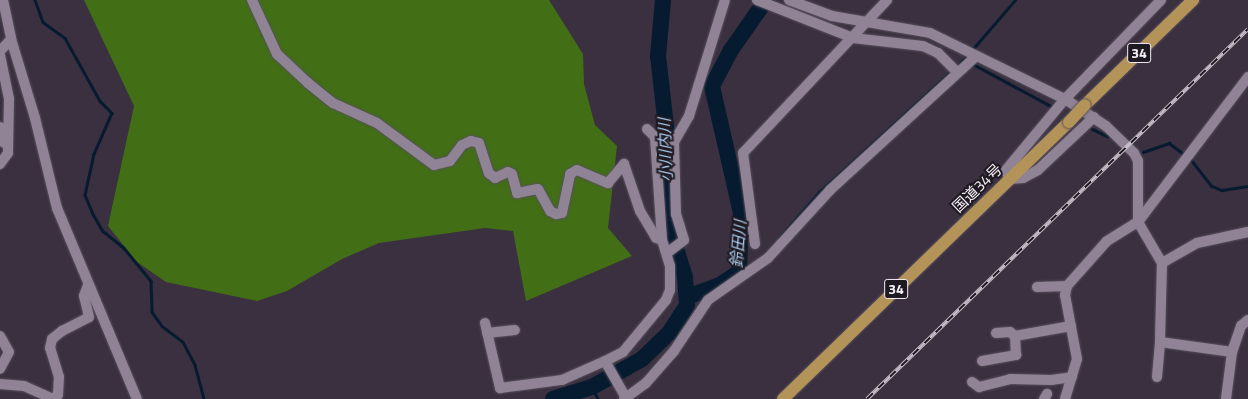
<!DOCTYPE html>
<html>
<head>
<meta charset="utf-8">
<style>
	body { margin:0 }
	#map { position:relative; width:1248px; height:399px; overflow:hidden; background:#3a303f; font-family:"Titillium Web","Noto Sans JP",sans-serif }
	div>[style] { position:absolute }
	.forest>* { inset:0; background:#426e16 }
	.stream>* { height:2.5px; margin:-1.25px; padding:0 1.25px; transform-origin:1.25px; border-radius:1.25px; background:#061b30 }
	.river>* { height:16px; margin:-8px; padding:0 8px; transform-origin:8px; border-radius:8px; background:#061b30 }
	.roads { filter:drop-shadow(0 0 1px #58505d) drop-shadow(0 0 1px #58505d) }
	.minor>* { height:10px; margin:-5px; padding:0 5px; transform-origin:5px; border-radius:5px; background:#8f8395 }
	.trunk>* { height:12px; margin:-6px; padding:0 6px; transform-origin:6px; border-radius:6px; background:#b49358 }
	.rail>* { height:4px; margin-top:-2px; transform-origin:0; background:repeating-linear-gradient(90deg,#1f1a21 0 8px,#c7bfca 0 16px); box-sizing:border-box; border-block:1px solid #c7bfca }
	.bridges { filter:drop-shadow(0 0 1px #58505d) drop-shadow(0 0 1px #58505d) }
	.trunk-bridge>* { height:12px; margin:-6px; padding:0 6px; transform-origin:6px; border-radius:6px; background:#b49358 }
	span { translate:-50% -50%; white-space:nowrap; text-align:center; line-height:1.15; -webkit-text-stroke:4px #1f1a21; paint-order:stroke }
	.shield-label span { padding:1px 3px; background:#1f1a21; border:1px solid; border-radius:3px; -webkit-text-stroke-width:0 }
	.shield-label { font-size:14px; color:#f5eef8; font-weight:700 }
	.street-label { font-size:15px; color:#f5eef8 }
	.water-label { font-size:16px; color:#a9cbee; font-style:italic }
</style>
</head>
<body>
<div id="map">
	<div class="forest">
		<div style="clip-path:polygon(84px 0,549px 0,583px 54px,584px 84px,595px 125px,617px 146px,608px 228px,632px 256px,526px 301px,513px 231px,485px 228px,379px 243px,342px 259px,287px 291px,257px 301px,166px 282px,137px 262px,108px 226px,134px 106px)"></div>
	</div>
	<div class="stream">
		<div style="left:35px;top:0;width:23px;rotate:70deg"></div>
		<div style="left:43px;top:22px;width:27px;rotate:36deg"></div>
		<div style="left:65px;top:38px;width:72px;rotate:60.9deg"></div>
		<div style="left:100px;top:101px;width:17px;rotate:45deg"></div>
		<div style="left:112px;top:113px;width:45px;rotate:113.7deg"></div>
		<div style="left:94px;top:154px;width:42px;rotate:102.4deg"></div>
		<div style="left:85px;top:195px;width:21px;rotate:67deg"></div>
		<div style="left:93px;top:214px;width:20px;rotate:60deg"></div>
		<div style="left:103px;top:231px;width:27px;rotate:39deg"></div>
		<div style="left:124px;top:248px;width:43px;rotate:50.7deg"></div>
		<div style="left:151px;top:281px;width:31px;rotate:88deg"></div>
		<div style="left:152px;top:312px;width:17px;rotate:54deg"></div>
		<div style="left:162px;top:326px;width:26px;rotate:37deg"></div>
		<div style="left:183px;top:342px;width:26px;rotate:62deg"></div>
		<div style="left:195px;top:365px;width:35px;rotate:75deg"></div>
		<div style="left:971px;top:51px;width:67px;rotate:-49.2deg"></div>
		<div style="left:971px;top:63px;width:91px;rotate:28.3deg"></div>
		<div style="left:956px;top:67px;width:17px;rotate:-45deg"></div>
		<div style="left:1092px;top:129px;width:17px;rotate:25deg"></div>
		<div style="left:1143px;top:152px;width:28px;rotate:-19deg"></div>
		<div style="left:1169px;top:143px;width:20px;rotate:37deg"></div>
		<div style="left:1189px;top:157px;width:37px;rotate:52deg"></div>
		<div style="left:1212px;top:186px;width:11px;rotate:22deg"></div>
		<div style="left:1222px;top:190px;width:26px;rotate:-9deg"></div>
		<div style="left:779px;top:238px;width:61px;rotate:-49deg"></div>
		<div style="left:819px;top:192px;width:180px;rotate:-42.5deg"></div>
		<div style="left:592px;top:387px;width:13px;rotate:63deg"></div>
	</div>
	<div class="river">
		<div style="left:687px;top:297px;width:35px;rotate:-20deg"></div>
		<div style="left:720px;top:285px;width:23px;rotate:-34deg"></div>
		<div style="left:739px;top:272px;width:59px;rotate:-88.1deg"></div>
		<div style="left:741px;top:213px;width:130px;rotate:-102.9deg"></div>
		<div style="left:712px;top:86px;width:41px;rotate:-62.2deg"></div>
		<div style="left:731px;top:50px;width:61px;rotate:-55deg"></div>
		<div style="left:553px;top:399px;width:41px;rotate:-17.1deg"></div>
		<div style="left:592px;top:387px;width:57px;rotate:-29.2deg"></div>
		<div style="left:642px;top:359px;width:37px;rotate:-44deg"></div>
		<div style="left:669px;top:333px;width:33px;rotate:-57deg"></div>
		<div style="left:687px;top:305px;width:28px;rotate:-94deg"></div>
		<div style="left:685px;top:277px;width:50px;rotate:-107.4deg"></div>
		<div style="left:670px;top:229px;width:18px;rotate:-99deg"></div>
		<div style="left:667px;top:211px;width:85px;rotate:-90.7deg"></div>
		<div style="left:666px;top:126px;width:70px;rotate:-96.5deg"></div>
		<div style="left:658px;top:56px;width:56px;rotate:-84.9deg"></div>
	</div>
	<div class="roads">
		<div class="minor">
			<div style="left:3px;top:0;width:40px;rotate:78deg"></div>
			<div style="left:11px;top:39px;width:83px;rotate:73.1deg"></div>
			<div style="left:35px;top:118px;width:93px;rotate:76.3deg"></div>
			<div style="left:57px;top:208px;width:207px;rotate:67.3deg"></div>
			<div style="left:252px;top:0;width:60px;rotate:65.2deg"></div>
			<div style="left:277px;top:54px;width:42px;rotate:43.1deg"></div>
			<div style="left:308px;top:83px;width:32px;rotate:39deg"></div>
			<div style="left:333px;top:103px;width:48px;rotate:24.4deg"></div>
			<div style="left:377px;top:123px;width:71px;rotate:36.4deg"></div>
			<div style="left:434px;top:165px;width:16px;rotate:-14deg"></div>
			<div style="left:450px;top:161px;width:20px;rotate:-53deg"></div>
			<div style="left:462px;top:145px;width:10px;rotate:-24deg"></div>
			<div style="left:471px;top:141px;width:8px;rotate:14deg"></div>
			<div style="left:479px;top:143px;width:32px;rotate:72deg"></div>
			<div style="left:489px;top:173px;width:8px;rotate:40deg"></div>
			<div style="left:495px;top:178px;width:14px;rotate:-25deg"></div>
			<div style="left:508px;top:172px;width:4px;rotate:27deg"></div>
			<div style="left:512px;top:174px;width:20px;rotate:75deg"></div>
			<div style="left:517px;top:193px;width:21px;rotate:-11deg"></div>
			<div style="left:538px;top:189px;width:25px;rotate:61deg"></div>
			<div style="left:550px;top:211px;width:7px;rotate:27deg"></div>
			<div style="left:556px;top:214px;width:6px;rotate:-9deg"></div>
			<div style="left:562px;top:213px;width:40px;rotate:-78deg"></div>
			<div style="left:570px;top:174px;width:8px;rotate:-30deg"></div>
			<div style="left:577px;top:170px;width:34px;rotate:23deg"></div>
			<div style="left:608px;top:183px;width:25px;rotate:-50deg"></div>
			<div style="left:624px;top:164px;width:50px;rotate:71.2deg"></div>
			<div style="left:640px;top:211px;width:31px;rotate:59deg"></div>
			<div style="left:656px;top:238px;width:6px;rotate:18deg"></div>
			<div style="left:662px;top:240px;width:27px;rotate:73deg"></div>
			<div style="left:670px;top:266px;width:24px;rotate:90deg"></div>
			<div style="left:670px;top:290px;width:11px;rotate:112deg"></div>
			<div style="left:666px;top:300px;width:67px;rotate:129.6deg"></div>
			<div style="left:623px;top:352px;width:20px;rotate:153deg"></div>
			<div style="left:605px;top:361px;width:43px;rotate:60.4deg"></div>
			<div style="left:757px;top:0;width:103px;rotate:21.6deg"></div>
			<div style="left:853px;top:38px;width:70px;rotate:6.5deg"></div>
			<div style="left:923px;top:46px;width:17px;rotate:25deg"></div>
			<div style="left:938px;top:53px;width:28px;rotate:45deg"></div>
			<div style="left:789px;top:0;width:46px;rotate:20.4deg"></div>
			<div style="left:832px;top:16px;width:99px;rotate:9.8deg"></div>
			<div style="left:930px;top:33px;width:150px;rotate:26.1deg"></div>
			<div style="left:1065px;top:99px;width:49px;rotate:33.4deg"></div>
			<div style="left:1106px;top:126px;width:39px;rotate:44deg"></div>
			<div style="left:1134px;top:153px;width:9px;rotate:63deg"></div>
			<div style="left:1138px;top:161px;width:61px;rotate:90deg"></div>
			<div style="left:1138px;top:222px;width:48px;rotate:59.7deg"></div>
			<div style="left:1162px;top:263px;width:79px;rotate:91.5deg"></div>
			<div style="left:1160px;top:342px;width:73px;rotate:7.9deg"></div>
			<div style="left:0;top:51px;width:16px;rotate:-47deg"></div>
			<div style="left:0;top:55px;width:45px;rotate:78.4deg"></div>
			<div style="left:9px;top:99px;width:54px;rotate:91.1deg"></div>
			<div style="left:8px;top:153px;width:14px;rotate:126deg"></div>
			<div style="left:1094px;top:117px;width:77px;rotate:136.6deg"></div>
			<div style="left:1038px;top:170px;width:17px;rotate:152deg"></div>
			<div style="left:1023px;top:178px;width:14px;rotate:176deg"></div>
			<div style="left:1009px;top:179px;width:9px;rotate:-108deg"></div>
			<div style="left:1006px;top:170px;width:92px;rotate:-50.3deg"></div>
			<div style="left:1065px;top:99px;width:138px;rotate:-45.9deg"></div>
			<div style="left:0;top:127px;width:14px;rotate:86deg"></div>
			<div style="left:1px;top:141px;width:8px;rotate:30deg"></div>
			<div style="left:647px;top:129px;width:11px;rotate:45deg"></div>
			<div style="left:655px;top:137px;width:20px;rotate:15deg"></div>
			<div style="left:655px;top:137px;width:103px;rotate:86.1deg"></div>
			<div style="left:755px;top:244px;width:92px;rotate:-97.5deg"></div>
			<div style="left:743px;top:153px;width:210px;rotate:-46.7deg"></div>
			<div style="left:667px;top:253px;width:21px;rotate:-37deg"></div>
			<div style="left:684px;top:240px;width:27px;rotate:-107deg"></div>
			<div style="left:676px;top:214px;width:72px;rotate:-91.6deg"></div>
			<div style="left:674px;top:142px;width:30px;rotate:-60deg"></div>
			<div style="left:689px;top:116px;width:121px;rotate:-72.8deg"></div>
			<div style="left:1162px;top:263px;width:40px;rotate:-29.7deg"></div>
			<div style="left:1197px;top:243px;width:52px;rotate:-12.2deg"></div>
			<div style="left:1037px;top:287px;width:30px;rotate:-2deg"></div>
			<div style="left:485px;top:323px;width:67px;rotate:77deg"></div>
			<div style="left:500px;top:388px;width:63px;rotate:-7.4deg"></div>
			<div style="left:562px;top:380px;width:47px;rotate:-23.8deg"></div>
			<div style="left:487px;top:333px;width:28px;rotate:-6deg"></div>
			<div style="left:996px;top:333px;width:14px;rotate:-4deg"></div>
			<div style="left:1010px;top:332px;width:6px;rotate:39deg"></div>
			<div style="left:1015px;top:336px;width:57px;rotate:-10.1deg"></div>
			<div style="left:0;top:336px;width:18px;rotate:61deg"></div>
			<div style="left:9px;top:352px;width:19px;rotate:118deg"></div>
			<div style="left:982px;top:361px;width:35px;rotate:-10deg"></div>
			<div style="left:1016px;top:355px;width:19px;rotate:-93deg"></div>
			<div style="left:1157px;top:377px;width:35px;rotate:-85deg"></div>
			<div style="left:972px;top:382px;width:9px;rotate:36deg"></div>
			<div style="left:979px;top:387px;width:32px;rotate:-14deg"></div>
			<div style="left:1010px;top:379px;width:41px;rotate:1.4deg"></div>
			<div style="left:1051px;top:380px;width:21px;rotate:-8deg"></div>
			<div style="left:0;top:384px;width:24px;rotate:5deg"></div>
			<div style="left:24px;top:386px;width:32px;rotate:24deg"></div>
			<div style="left:53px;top:399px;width:6px;rotate:-39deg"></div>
			<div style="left:58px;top:395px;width:18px;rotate:-87deg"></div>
			<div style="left:59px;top:377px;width:30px;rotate:-107deg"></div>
			<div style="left:50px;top:348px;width:9px;rotate:-77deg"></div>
			<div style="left:52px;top:339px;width:13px;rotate:-39deg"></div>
			<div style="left:62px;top:331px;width:30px;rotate:-27deg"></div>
			<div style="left:89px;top:317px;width:22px;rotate:-103deg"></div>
			<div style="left:84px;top:296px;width:12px;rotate:-70deg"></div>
			<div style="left:624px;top:399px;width:27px;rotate:-36deg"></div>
			<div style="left:646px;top:383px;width:43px;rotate:-48.8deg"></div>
			<div style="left:674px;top:351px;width:61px;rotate:-56.3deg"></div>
			<div style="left:708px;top:300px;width:73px;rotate:-35deg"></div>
			<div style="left:768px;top:258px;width:92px;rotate:-47.6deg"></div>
			<div style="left:830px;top:190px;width:198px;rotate:-42.5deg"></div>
			<div style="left:1044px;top:399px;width:6px;rotate:-59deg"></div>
			<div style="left:1065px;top:399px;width:42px;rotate:-73.3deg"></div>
			<div style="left:1077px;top:359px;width:65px;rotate:-100.6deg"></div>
			<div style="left:1065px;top:295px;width:9px;rotate:-77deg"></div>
			<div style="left:1067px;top:286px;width:60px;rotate:-48.4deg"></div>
			<div style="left:1107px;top:241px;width:36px;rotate:-32deg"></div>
			<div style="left:1138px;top:222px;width:182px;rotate:-52.8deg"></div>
			<div style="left:1226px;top:399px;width:47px;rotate:-82.7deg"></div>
			<div style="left:1232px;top:352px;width:28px;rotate:-71deg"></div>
			<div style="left:1241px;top:326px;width:9px;rotate:-41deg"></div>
		</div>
		<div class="trunk">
			<div style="left:1085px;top:105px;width:151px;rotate:-44.2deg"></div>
			<div style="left:783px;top:399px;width:398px;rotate:-44.1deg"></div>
		</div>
	</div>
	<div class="rail">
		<div style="left:867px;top:399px;width:531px;rotate:-44.16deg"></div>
	</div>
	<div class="bridges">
		<div class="trunk-bridge">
			<div style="left:1069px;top:122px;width:23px;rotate:-47deg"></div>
		</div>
	</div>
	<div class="shield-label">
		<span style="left:1139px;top:53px">34</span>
		<span style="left:896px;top:289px">34</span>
	</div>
	<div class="street-label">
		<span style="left:977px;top:188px;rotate:-44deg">国道34号</span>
	</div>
	<div class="water-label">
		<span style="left:665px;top:150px;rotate:-92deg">小川内川</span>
		<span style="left:738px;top:244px;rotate:-85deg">鈴田川</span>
	</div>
</div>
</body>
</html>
